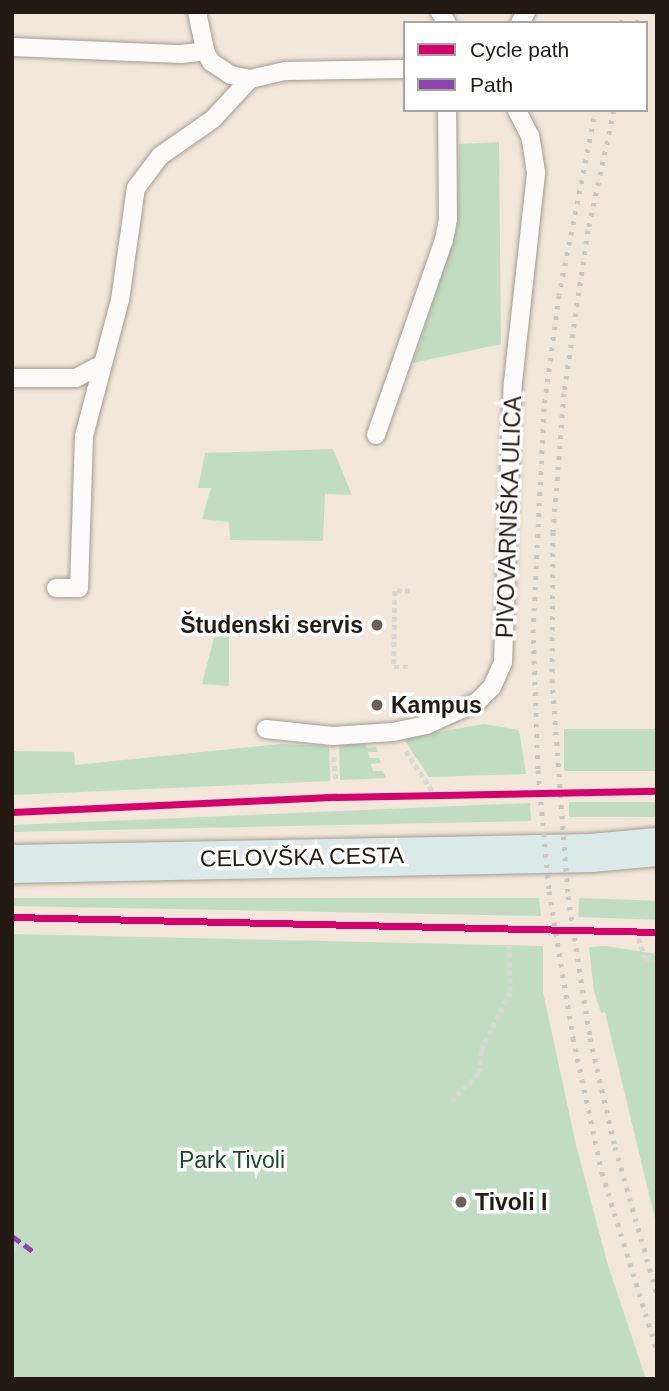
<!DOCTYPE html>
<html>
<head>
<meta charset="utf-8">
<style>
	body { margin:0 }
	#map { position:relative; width:669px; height:1391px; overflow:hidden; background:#f2e7da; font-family:Arial,sans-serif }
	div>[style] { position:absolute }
	.green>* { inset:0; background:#c0dcc3; transform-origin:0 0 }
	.path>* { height:4.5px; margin-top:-2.25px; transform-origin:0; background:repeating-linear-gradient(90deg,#d9d6d2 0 5px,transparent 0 8.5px) }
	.roads { filter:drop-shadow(0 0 2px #a49c92) drop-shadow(0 0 2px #a49c92) }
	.lane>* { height:18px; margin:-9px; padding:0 9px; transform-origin:9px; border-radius:9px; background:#fdfbf9 }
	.primary>* { height:38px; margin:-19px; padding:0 19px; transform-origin:19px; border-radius:19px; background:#dbe9e8 }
	.rail>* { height:5px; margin-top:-2.5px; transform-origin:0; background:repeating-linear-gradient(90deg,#c9c6c2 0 3.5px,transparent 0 10.5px) }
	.quiet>* { height:5px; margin-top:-2.5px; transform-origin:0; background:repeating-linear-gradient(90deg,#8e44ad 0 10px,transparent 0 15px) }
	.cycleway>* { height:7px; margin:-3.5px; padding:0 3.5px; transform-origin:3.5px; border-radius:3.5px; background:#d6006c }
	.dots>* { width:19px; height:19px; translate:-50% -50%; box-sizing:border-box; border:4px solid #fff; border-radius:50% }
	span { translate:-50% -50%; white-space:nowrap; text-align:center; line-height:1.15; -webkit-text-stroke:7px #fff; paint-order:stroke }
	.street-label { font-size:23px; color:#231b13 }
	.poi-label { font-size:23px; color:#231b13; font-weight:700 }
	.right { translate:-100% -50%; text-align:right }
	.left { translate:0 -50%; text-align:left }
	.park-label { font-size:23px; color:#1b4a32 }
	.frame { position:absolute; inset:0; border:14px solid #231b13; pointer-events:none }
	.legend { position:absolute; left:403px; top:21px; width:245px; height:91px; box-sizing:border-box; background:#fff; border:2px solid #a7a4a1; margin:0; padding:9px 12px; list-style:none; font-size:21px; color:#231b13 }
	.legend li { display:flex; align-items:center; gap:14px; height:35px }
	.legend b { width:35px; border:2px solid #a7a4a1 }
</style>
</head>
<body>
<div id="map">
	<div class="green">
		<div style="clip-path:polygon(499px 142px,501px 344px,413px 363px,457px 228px,459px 144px)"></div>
		<div style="clip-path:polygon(333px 449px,352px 495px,325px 494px,323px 541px,230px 540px,229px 522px,202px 519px,211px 488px,198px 488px,205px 453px)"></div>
		<div style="clip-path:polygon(216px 630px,229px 631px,229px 686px,202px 684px)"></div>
		<div style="clip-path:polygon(484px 724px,519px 730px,526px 774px,429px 777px,403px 738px)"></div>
		<div style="left:657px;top:729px;width:42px;height:93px;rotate:90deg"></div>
		<div style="clip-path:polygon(365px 743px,366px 748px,376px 747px,378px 752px,368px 752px,369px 758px,379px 758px,381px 763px,371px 764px,373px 771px,383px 771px,386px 778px,340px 780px,339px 744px)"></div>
		<div style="clip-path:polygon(281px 744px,329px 746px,330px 781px,12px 795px,12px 751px,74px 752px,75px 765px)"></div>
		<div style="left:657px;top:802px;width:15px;height:88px;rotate:90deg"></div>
		<div style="clip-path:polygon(530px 803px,531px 821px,12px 832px,12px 825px)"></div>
		<div style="clip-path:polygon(12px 898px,539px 898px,541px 916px,12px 906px)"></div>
		<div style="left:579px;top:898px;width:78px;height:19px;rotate:2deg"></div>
		<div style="clip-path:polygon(12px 934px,543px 946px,543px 992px,576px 1145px,607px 1262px,646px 1379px,12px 1379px)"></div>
		<div style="clip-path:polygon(606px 946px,657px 954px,657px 1227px,605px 1012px,601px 1013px,594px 991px,589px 947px)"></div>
	</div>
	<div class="path">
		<div style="left:410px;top:591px;width:15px;rotate:180deg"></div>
		<div style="left:395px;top:591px;width:76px;rotate:90.8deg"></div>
		<div style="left:394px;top:667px;width:17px"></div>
		<div style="left:406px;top:751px;width:51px;rotate:56.9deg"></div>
		<div style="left:334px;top:757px;width:24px;rotate:85deg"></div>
		<div style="left:636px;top:930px;width:29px;rotate:72deg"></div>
		<div style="left:645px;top:958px;width:12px;rotate:5deg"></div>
		<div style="left:451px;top:1101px;width:40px;rotate:-45deg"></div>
		<div style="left:479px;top:1073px;width:23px;rotate:-85deg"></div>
		<div style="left:481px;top:1050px;width:65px;rotate:-63.4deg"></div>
		<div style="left:510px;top:992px;width:47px;rotate:-91.2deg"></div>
		<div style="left:12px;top:1251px;width:12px;rotate:-48deg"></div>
	</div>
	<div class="roads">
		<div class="lane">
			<div style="left:197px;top:12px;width:40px;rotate:78deg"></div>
			<div style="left:205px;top:51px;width:13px;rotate:61deg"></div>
			<div style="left:211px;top:62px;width:24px;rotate:33deg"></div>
			<div style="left:231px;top:75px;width:19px;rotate:12deg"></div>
			<div style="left:250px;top:79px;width:37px;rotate:-13deg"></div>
			<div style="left:286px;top:71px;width:119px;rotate:-1deg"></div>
			<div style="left:440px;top:12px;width:13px;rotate:58deg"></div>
			<div style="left:520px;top:23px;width:13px;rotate:-61deg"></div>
			<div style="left:12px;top:47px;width:170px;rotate:2.4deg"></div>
			<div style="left:182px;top:54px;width:23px;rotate:-7deg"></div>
			<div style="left:12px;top:378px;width:64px"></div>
			<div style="left:76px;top:378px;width:27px;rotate:-28deg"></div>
			<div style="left:376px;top:435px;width:207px;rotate:-70.8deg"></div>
			<div style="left:444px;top:240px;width:21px;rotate:-79deg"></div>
			<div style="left:448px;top:219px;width:109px;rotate:-90.5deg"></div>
			<div style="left:56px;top:588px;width:23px"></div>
			<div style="left:79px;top:588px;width:152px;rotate:-88.1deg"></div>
			<div style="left:84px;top:436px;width:141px;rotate:-75.2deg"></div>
			<div style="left:120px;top:300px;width:113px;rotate:-81.9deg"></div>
			<div style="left:136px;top:188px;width:40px;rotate:-53deg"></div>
			<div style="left:160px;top:156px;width:65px;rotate:-34.9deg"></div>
			<div style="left:213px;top:119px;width:54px;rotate:-47.2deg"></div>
			<div style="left:266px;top:729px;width:67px;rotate:6deg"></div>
			<div style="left:333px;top:736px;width:60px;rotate:-3.8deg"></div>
			<div style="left:393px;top:732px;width:34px;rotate:-12deg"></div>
			<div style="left:426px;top:725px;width:56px;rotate:-24.3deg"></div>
			<div style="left:477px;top:702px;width:21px;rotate:-45deg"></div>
			<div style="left:492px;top:687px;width:27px;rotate:-66deg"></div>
			<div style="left:503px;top:662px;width:280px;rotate:-88deg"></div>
			<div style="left:513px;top:382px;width:211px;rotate:-83.7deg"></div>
			<div style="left:536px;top:172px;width:36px;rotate:-99deg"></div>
			<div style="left:530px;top:136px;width:29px;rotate:-117deg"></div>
		</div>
		<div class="primary">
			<div style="left:12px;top:864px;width:579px;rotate:-1.09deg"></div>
			<div style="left:591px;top:853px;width:66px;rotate:-5.2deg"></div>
		</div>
	</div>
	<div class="rail">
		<div style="left:621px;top:23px;width:11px;rotate:-75deg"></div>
		<div style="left:637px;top:23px;width:11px;rotate:-75deg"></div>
		<div style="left:614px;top:110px;width:123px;rotate:102.2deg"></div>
		<div style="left:588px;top:230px;width:165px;rotate:98.4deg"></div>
		<div style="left:564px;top:393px;width:139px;rotate:94.5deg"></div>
		<div style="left:553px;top:532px;width:147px;rotate:90.4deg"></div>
		<div style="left:552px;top:679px;width:218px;rotate:85.8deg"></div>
		<div style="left:568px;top:896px;width:144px;rotate:81.2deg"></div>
		<div style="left:590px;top:1038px;width:112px;rotate:77.1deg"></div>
		<div style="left:615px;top:1147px;width:153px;rotate:74.1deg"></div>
		<div style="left:594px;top:118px;width:180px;rotate:101.2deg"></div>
		<div style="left:559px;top:295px;width:114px;rotate:97.6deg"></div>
		<div style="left:544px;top:408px;width:221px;rotate:92.8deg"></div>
		<div style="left:533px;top:629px;width:141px;rotate:88deg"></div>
		<div style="left:538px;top:770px;width:121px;rotate:84.8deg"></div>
		<div style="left:549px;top:891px;width:149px;rotate:80.7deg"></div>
		<div style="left:573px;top:1038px;width:138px;rotate:77.9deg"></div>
		<div style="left:602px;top:1173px;width:186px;rotate:72.8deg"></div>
	</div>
	<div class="quiet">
		<div style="left:12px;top:1236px;width:26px;rotate:36deg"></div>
	</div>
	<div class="cycleway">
		<div style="left:12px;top:812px;width:324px;rotate:-2.7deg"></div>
		<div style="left:336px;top:797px;width:321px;rotate:-1.1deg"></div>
		<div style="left:12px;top:917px;width:645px;rotate:1.33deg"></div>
	</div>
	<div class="dots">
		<div style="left:377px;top:625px;background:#6b6259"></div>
		<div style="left:377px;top:705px;background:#6b6259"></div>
		<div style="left:461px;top:1202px;background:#6b6259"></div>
	</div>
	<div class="street-label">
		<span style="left:509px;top:517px;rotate:-88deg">PIVOVARNIŠKA ULICA</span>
		<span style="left:302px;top:857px;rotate:-1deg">CELOVŠKA CESTA</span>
	</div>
	<div class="poi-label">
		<span class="right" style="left:363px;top:625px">Študenski servis</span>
		<span class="left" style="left:391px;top:705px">Kampus</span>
		<span class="left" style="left:475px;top:1202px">Tivoli I</span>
	</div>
	<div class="park-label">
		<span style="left:232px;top:1160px">Park Tivoli</span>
	</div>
	<div class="frame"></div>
	<ul class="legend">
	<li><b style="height:9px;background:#d6006c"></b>Cycle path</li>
	<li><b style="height:9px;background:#8e44ad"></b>Path</li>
	</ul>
</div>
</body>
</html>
